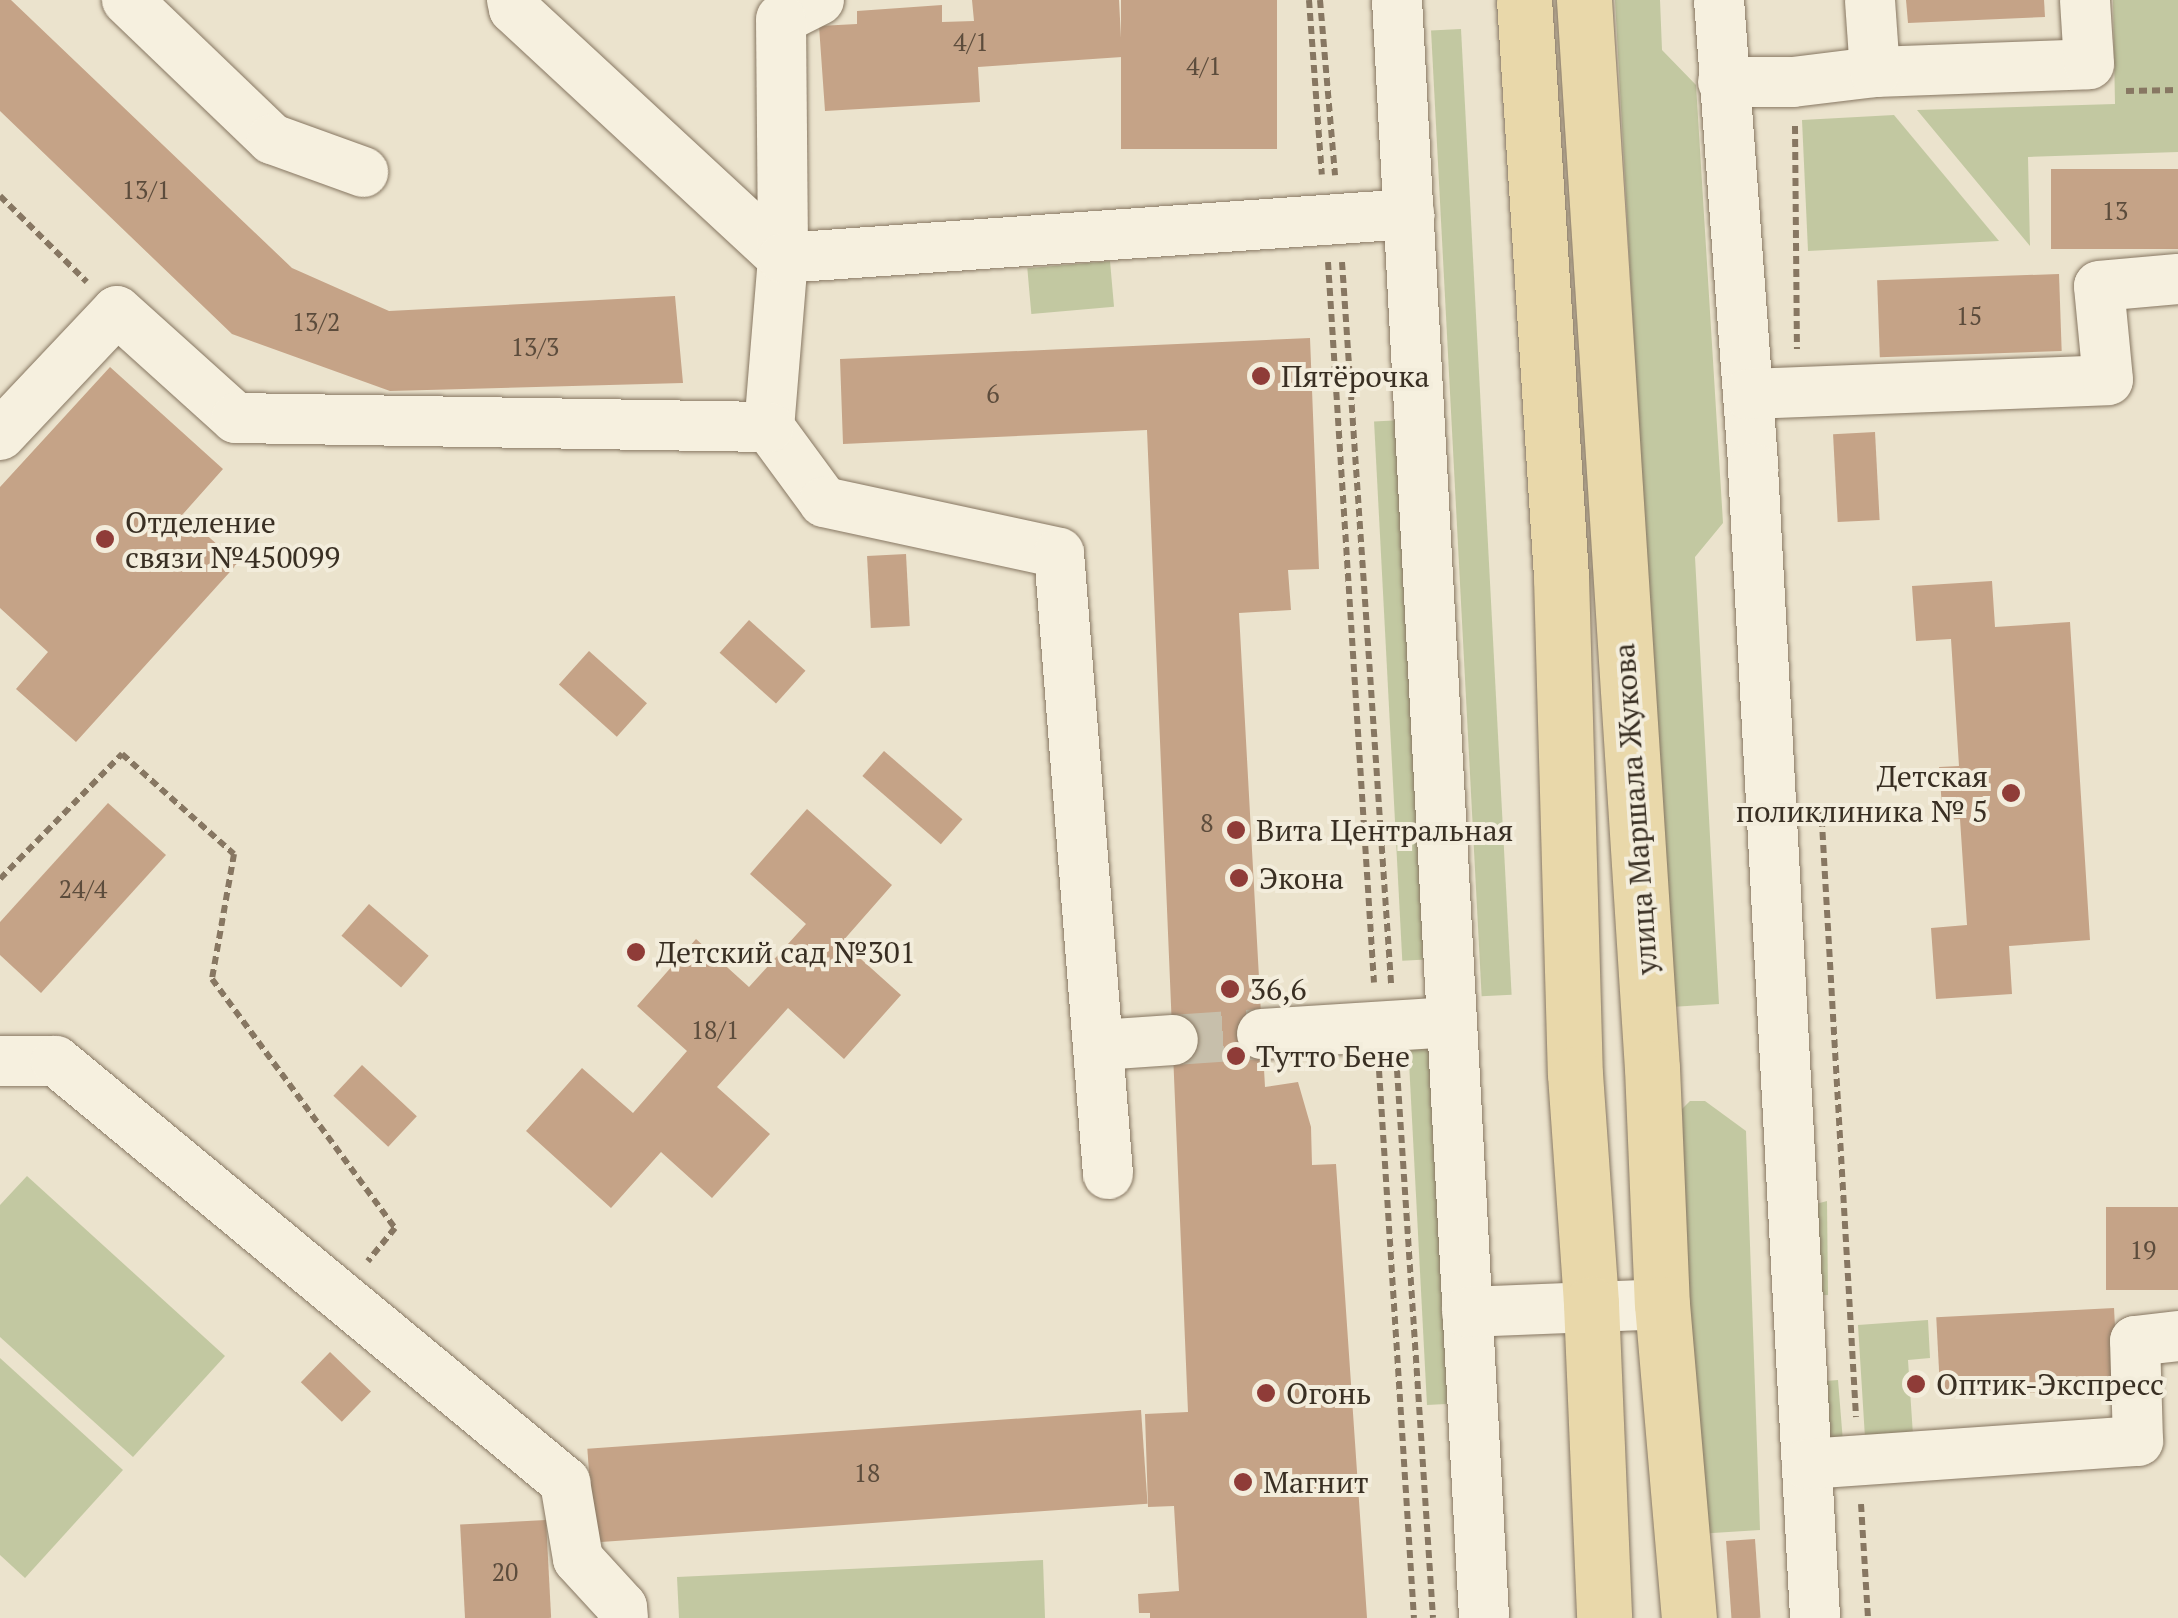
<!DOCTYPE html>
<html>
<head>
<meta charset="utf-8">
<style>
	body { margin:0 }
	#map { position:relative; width:2178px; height:1618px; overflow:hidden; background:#ebe3cd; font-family:"PT Serif",serif }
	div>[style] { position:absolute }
	.green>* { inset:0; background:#c2c8a1; transform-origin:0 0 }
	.building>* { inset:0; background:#c5a387; transform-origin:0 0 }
	.minor-tunnel>* { height:50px; margin-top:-25px; transform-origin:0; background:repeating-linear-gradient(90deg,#c7bfab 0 50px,transparent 0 75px) }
	.path>* { height:6px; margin-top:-3px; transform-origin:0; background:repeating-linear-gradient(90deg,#877762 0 8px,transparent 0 13px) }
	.roads { filter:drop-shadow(0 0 2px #877762) drop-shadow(0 0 2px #877762) }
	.minor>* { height:50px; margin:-25px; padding:0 25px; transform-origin:25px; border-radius:25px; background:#f6f0df }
	.major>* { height:55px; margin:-27.5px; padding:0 27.5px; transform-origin:27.5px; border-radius:27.5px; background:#e9d8aa }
	.dots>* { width:28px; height:28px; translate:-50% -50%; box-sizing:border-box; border:5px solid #f3eddc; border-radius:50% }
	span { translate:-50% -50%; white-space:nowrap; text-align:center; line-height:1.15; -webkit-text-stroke:8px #f3eddc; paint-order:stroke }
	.number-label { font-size:25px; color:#5c4c3c }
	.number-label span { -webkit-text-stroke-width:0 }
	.poi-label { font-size:30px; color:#392f23 }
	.left { translate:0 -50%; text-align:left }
	.right { translate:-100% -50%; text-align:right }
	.street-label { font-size:30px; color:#392f23 }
</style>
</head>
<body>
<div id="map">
	<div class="green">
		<div style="clip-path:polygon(1615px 0,1660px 0,1662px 50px,1696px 85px,1723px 523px,1695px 557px,1719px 1004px,1671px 1007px)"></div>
		<div style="clip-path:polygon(2113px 0,2178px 0,2178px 152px,2028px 157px,2030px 246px,1917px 110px,2115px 104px)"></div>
		<div style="left:1461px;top:29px;width:967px;height:30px;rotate:87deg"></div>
		<div style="clip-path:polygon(1894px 115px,1999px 241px,1808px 251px,1802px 120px)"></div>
		<div style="left:1110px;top:261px;width:46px;height:83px;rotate:85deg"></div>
		<div style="left:1403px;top:420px;width:540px;height:29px;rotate:87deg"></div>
		<div style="left:1436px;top:1042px;width:362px;height:28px;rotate:87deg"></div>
		<div style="clip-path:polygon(1690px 1101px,1705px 1101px,1746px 1131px,1760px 1530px,1697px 1534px,1682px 1109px)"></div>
		<div style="clip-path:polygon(27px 1176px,225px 1356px,133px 1457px,0 1337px,0 1205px)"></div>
		<div style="clip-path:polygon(1827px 1201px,1828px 1295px,1805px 1296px,1816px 1204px)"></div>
		<div style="clip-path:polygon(1928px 1320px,1930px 1358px,1908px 1360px,1913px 1435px,1865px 1438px,1858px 1325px)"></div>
		<div style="clip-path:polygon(0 1358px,123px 1470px,25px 1578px,0 1555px)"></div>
		<div style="clip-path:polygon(1838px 1380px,1843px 1442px,1828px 1444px,1813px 1382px)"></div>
		<div style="clip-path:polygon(1043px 1560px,1045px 1618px,679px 1618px,677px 1577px)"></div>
	</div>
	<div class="building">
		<div style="clip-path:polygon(0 0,11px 0,292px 268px,389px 311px,675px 296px,683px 383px,390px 391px,232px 334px,0 111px)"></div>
		<div style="clip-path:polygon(972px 0,1119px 0,1122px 57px,978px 67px,980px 102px,825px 111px,819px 26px,857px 24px,857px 11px,942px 5px,942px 22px,974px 21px)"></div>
		<div style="left:1121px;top:0;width:156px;height:149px"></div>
		<div style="clip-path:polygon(1906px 0,2044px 0,2045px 17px,1908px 23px)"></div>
		<div style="left:2178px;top:169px;width:80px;height:127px;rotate:90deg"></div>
		<div style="left:2059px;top:274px;width:77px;height:182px;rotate:88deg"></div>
		<div style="clip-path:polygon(1310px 338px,1319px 569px,1288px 570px,1291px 610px,1239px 613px,1265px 1087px,1298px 1082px,1311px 1127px,1312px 1165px,1336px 1164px,1367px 1618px,1150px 1618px,1150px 1613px,1139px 1613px,1138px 1594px,1179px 1591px,1174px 1506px,1148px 1507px,1145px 1414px,1188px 1412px,1147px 430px,843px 444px,840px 359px)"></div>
		<div style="clip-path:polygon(110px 367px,223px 469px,183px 514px,238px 563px,76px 742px,16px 689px,48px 652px,0 608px,0 487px)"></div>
		<div style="left:1875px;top:432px;width:88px;height:42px;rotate:87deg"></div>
		<div style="left:906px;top:554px;width:72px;height:39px;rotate:87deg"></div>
		<div style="clip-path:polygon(1992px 581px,1995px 627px,2070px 622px,2090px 940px,2009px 946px,2012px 994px,1936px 999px,1931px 928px,1967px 925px,1960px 819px,1943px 820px,1939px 767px,1959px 766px,1951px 639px,1916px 641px,1912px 586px)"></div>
		<div style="left:749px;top:620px;width:76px;height:44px;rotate:42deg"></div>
		<div style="left:589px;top:651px;width:78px;height:45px;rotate:42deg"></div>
		<div style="left:884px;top:751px;width:104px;height:33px;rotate:41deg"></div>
		<div style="clip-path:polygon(108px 803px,166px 855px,41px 993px,0 955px,0 922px)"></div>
		<div style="clip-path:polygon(807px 809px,892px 885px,842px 942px,901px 995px,844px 1059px,788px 1008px,717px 1087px,770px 1134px,712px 1198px,661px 1152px,611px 1208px,526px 1131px,582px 1068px,633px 1113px,687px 1051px,637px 1006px,696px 939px,749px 987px,806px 924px,750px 874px)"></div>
		<div style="left:369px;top:904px;width:79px;height:42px;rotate:41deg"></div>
		<div style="left:362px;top:1065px;width:75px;height:42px;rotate:43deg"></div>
		<div style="left:2178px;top:1207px;width:83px;height:72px;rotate:90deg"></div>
		<div style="left:2114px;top:1308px;width:80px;height:178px;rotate:87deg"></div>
		<div style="left:330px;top:1352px;width:57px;height:42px;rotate:44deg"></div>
		<div style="left:1141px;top:1410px;width:94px;height:555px;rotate:86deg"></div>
		<div style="left:546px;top:1520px;width:98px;height:86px;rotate:87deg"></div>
		<div style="left:1755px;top:1539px;width:79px;height:29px;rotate:86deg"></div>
	</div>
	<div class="minor-tunnel">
		<div style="left:1173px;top:1040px;width:89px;rotate:-3.9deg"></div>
	</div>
	<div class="path">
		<div style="left:1309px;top:0;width:175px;rotate:85.8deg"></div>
		<div style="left:1320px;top:0;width:176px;rotate:85.1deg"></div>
		<div style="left:2126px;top:91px;width:52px;rotate:-1.1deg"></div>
		<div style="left:1795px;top:126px;width:223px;rotate:89.5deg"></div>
		<div style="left:0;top:196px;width:122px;rotate:44.7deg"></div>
		<div style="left:1328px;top:262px;width:722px;rotate:86.35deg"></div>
		<div style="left:1342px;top:262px;width:723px;rotate:86.11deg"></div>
		<div style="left:1821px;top:806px;width:612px;rotate:86.72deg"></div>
		<div style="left:0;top:879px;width:175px;rotate:-45.7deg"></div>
		<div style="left:122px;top:754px;width:150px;rotate:41.8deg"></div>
		<div style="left:234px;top:854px;width:127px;rotate:100deg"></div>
		<div style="left:212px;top:979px;width:309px;rotate:53.7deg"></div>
		<div style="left:395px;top:1228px;width:43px;rotate:129.3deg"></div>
		<div style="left:1379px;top:1070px;width:549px;rotate:86.35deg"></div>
		<div style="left:1397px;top:1070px;width:549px;rotate:86.24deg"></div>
		<div style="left:1861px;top:1504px;width:114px;rotate:86.5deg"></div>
	</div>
	<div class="roads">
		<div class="minor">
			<div style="left:127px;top:0;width:201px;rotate:43.8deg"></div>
			<div style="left:272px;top:139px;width:97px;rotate:19.9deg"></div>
			<div style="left:512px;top:0;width:9px;rotate:77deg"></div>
			<div style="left:514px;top:9px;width:367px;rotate:42.8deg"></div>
			<div style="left:783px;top:258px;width:170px;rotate:94.7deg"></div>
			<div style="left:769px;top:427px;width:93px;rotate:53.7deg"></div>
			<div style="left:824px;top:502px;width:240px;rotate:12.2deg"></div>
			<div style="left:1059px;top:553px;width:623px;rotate:85.49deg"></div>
			<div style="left:819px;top:0;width:42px;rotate:153.4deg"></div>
			<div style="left:781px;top:19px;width:239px;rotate:89.5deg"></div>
			<div style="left:783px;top:258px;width:628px;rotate:-4.02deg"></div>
			<div style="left:1397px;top:0;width:1620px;rotate:86.92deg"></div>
			<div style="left:1719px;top:0;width:469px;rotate:85.8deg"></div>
			<div style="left:1753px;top:468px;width:1152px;rotate:86.91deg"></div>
			<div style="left:1875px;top:72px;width:214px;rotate:-2.1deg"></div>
			<div style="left:2089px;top:64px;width:64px;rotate:-93.6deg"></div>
			<div style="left:1723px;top:82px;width:70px"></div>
			<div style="left:1793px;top:82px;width:83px;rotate:-7deg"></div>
			<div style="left:1875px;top:72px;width:72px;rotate:-94deg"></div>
			<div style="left:1748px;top:394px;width:360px;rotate:-2.2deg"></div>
			<div style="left:2108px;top:380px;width:94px;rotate:-95.5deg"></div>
			<div style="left:2099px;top:286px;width:79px;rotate:-5.1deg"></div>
			<div style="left:0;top:435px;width:170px;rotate:-46.7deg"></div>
			<div style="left:117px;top:311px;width:160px;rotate:42deg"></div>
			<div style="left:236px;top:418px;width:533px;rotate:0.97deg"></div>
			<div style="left:1262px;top:1034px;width:190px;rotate:-3.6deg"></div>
			<div style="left:1100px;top:1045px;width:73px;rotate:-3.9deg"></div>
			<div style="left:0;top:1061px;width:56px"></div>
			<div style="left:56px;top:1061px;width:661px;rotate:39.59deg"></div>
			<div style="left:565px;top:1482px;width:78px;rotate:80.4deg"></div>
			<div style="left:578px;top:1559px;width:65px;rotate:47.5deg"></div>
			<div style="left:622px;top:1607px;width:11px;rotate:85deg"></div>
			<div style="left:1467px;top:1312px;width:195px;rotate:-2.3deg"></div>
			<div style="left:1807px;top:1464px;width:332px;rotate:-4deg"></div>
			<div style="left:2138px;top:1441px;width:100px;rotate:-91.7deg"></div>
			<div style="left:2135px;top:1341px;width:43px;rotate:-6.6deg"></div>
		</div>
		<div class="major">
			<div style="left:1524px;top:0;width:578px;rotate:86.33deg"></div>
			<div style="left:1561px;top:577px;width:497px;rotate:88.4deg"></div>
			<div style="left:1575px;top:1074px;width:231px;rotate:86deg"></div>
			<div style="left:1591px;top:1304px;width:314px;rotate:87.6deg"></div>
			<div style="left:1584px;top:0;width:1070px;rotate:86.36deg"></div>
			<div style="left:1652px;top:1068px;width:236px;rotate:87.6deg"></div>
			<div style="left:1662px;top:1304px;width:315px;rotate:85.1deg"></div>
		</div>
	</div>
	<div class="dots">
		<div style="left:1261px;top:376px;background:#8f3c38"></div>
		<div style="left:105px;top:539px;background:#8f3c38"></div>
		<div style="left:2011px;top:793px;background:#8f3c38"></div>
		<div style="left:1236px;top:830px;background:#8f3c38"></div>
		<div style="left:1239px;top:878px;background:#8f3c38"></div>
		<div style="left:636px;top:952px;background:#8f3c38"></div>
		<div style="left:1230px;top:989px;background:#8f3c38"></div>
		<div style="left:1236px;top:1056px;background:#8f3c38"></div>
		<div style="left:1916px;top:1384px;background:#8f3c38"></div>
		<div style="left:1266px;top:1393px;background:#8f3c38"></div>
		<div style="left:1243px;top:1482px;background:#8f3c38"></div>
	</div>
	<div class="number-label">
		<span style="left:971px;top:42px">4/1</span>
		<span style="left:1204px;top:66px">4/1</span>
		<span style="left:146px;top:190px">13/1</span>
		<span style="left:2115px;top:211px">13</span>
		<span style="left:1969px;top:316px">15</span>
		<span style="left:316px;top:322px">13/2</span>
		<span style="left:535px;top:347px">13/3</span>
		<span style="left:993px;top:394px">6</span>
		<span style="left:1207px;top:823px">8</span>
		<span style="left:83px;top:889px">24/4</span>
		<span style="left:715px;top:1030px">18/1</span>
		<span style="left:2143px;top:1250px">19</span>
		<span style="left:867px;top:1473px">18</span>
		<span style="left:505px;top:1572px">20</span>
	</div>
	<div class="poi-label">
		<span class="left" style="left:1281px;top:376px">Пятёрочка</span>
		<span class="left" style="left:125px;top:539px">Отделение<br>связи №450099</span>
		<span class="right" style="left:1988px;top:793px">Детская<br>поликлиника № 5</span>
		<span class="left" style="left:1256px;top:830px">Вита Центральная</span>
		<span class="left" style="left:1259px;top:878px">Экона</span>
		<span class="left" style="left:656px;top:952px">Детский сад №301</span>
		<span class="left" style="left:1250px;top:989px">36,6</span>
		<span class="left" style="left:1256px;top:1056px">Тутто Бене</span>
		<span class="left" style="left:1936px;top:1384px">Оптик-Экспресс</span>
		<span class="left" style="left:1286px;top:1393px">Огонь</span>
		<span class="left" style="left:1263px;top:1482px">Магнит</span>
	</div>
	<div class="street-label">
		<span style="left:1635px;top:809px;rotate:-94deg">улица Маршала Жукова</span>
	</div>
</div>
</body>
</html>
